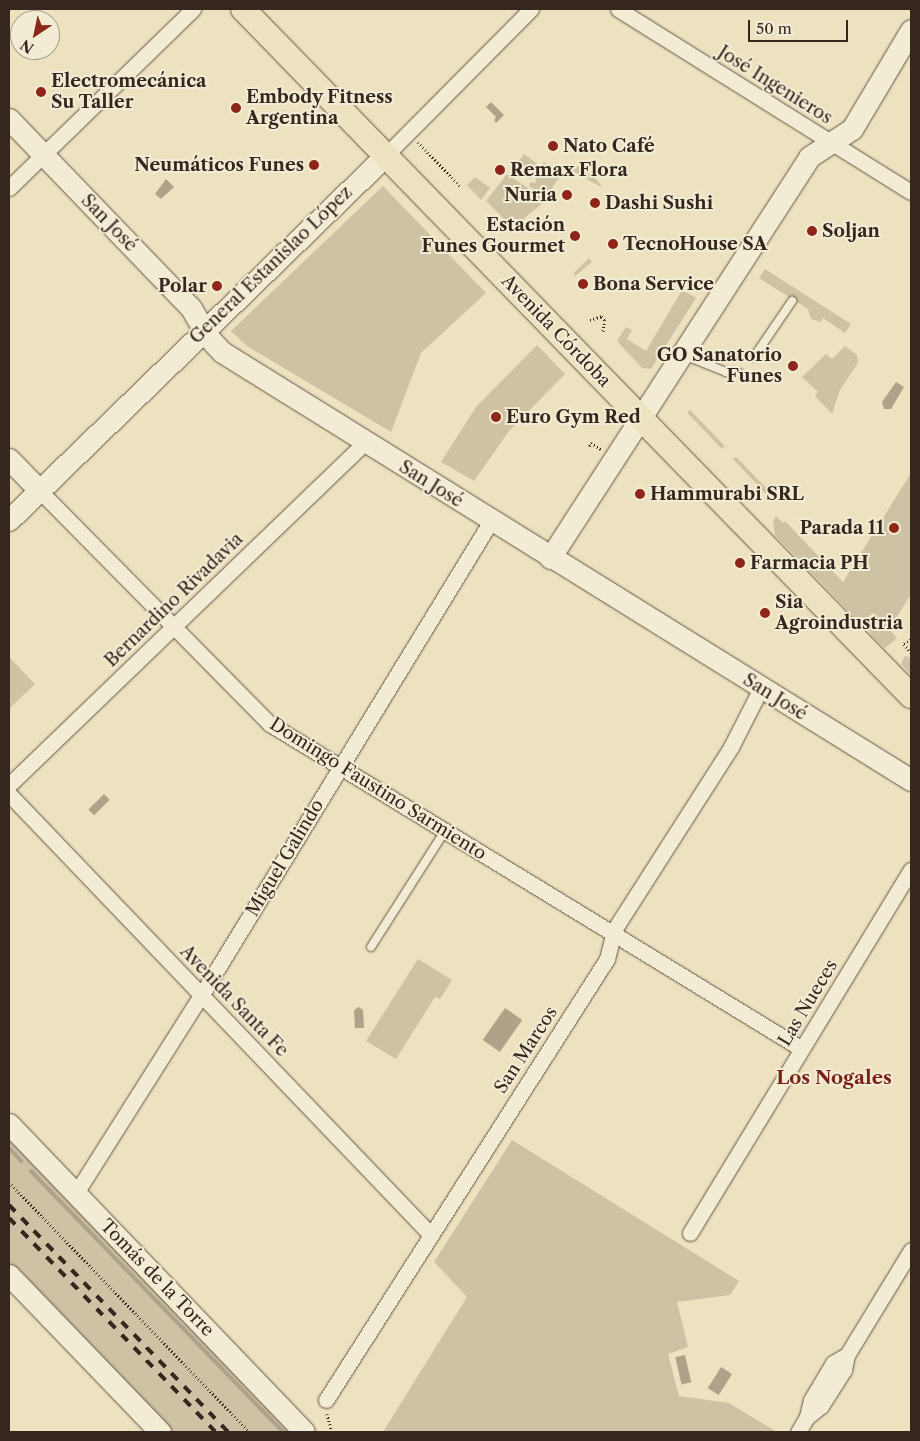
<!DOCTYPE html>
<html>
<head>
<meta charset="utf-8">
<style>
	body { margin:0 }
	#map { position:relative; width:920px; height:1441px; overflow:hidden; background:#ede2bf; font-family:"Libre Caslon Text",serif }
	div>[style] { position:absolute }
	.green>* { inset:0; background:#cec2a4; transform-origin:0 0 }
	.water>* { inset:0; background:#aea288; transform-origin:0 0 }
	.stream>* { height:4px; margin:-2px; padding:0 2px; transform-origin:2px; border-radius:2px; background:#aea288 }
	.path>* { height:2.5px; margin-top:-1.25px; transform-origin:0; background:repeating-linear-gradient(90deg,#35261e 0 1px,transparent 0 3.5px) }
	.roads { filter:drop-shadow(0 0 1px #635546) drop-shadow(0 0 1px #635546) }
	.lane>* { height:8px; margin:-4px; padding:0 4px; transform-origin:4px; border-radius:4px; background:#f3ecd5 }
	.street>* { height:15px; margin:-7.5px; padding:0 7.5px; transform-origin:7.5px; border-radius:7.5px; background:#f3ecd5 }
	.secondary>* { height:21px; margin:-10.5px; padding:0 10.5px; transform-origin:10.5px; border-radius:10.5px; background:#f3ecd5 }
	.primary>* { height:24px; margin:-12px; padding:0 12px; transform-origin:12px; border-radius:12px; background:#ede2bf }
	.rail>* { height:4px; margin-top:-2px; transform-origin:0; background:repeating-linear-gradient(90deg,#35261e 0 9px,transparent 0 18px) }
	.dots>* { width:14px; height:14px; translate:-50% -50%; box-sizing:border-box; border:2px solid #f3ecd5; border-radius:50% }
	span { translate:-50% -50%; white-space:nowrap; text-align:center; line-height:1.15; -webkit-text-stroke:4px #f3ecd5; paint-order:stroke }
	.poi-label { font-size:18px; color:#35261e; font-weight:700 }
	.left { translate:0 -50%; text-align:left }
	.right { translate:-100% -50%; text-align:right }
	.street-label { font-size:18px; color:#35261e }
	.neighbourhood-label { font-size:19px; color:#7a1f14; font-weight:700 }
	.frame { position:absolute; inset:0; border:10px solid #35261e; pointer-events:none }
	.north { position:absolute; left:10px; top:10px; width:50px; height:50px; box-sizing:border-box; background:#f3ecd5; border:1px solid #a79d8c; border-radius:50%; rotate:214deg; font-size:14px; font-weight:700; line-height:20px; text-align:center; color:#35261e }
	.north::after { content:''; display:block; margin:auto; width:18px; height:22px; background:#8f2418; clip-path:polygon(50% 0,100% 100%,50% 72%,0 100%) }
	.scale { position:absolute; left:748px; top:20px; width:100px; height:22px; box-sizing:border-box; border:2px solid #35261e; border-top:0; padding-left:6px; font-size:15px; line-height:18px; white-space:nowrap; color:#35261e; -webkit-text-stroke:4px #f3ecd5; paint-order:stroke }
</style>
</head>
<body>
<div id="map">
	<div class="green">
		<div style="clip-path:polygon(524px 154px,540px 166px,544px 162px,560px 176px,549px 193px,540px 194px,529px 186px,530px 182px,536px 183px,535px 176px,529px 179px,524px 174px,520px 177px,511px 171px)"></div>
		<div style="clip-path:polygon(581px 164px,601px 185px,601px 187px,573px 171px)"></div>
		<div style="clip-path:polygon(507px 174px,546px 200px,513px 228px,486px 201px)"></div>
		<div style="clip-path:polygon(475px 177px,490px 188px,481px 200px,467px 185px)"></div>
		<div style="clip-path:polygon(383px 186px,486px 293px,421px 353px,391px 432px,247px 346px,231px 331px)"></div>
		<div style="clip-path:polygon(589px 258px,592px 262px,575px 276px,574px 273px)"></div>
		<div style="clip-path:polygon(765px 269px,851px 324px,845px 333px,823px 318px,821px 322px,811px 319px,808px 309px,759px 278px)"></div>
		<div style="clip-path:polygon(682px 290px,696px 298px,651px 369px,642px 368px,617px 341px,626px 327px,632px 330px,627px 339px,646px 351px)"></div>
		<div style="clip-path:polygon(537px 345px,565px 374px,509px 431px,474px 481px,441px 462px,476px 407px)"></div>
		<div style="clip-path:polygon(845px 346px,857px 355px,858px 363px,840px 390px,832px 414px,815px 396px,818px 392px,802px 377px,826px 354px,832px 359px)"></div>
		<div style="left:690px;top:410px;width:50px;height:4px;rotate:46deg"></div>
		<div style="clip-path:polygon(736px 457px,771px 493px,768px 496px,733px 459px)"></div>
		<div style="clip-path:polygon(911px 473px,911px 594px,889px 629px,897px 638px,885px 648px,871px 635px,869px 629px,878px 618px,873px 613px,861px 622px,857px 620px,775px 535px,773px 521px,776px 516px,783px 523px,785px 521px,843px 582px)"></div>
		<div style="clip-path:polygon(905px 656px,911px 658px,911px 675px,901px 664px)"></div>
		<div style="clip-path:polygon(9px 657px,35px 684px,9px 709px)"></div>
		<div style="clip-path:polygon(418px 959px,452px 980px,440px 999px,435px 997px,396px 1059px,366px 1041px)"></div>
		<div style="clip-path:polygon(9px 1124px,304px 1432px,160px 1432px,9px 1275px)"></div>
		<div style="clip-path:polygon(512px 1140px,739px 1281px,730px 1295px,677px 1302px,688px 1347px,668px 1354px,679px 1396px,729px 1403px,777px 1432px,383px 1432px,467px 1297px,434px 1262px)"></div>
	</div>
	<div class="water">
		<div style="clip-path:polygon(491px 102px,504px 115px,496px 123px,494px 120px,496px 117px,486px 107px)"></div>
		<div style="clip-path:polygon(166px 179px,174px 187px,161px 199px,155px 194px)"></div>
		<div style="clip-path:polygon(896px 382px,904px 387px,891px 409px,884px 409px,882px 402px)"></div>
		<div style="left:104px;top:794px;width:8px;height:22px;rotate:45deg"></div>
		<div style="clip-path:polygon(359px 1007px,363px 1010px,364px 1028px,355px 1028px,354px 1010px)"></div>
		<div style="left:505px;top:1008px;width:21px;height:39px;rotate:35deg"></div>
		<div style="left:685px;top:1355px;width:28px;height:10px;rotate:77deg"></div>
		<div style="left:721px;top:1367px;width:13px;height:25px;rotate:32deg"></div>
	</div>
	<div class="stream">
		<div style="left:9px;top:1148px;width:18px;rotate:47deg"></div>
		<div style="left:31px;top:1171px;width:363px;rotate:46deg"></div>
	</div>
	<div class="path">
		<div style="left:418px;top:142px;width:61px;rotate:46.3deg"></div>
		<div style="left:590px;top:320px;width:13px;rotate:-18deg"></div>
		<div style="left:602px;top:316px;width:5px;rotate:53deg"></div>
		<div style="left:605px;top:320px;width:13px;rotate:99deg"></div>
		<div style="left:589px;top:446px;width:4px;rotate:-56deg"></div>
		<div style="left:591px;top:443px;width:12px;rotate:31deg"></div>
		<div style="left:911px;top:640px;width:8px;rotate:150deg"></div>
		<div style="left:904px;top:644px;width:11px;rotate:49deg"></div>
		<div style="left:9px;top:1182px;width:347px;rotate:46.1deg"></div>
		<div style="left:327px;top:1414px;width:19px;rotate:74deg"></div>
	</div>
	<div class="roads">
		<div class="lane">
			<div style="left:684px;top:355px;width:45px;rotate:22deg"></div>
			<div style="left:726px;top:372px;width:13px;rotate:4deg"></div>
			<div style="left:754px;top:357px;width:68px;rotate:-55.8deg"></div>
			<div style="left:371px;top:947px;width:138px;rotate:-57.5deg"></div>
		</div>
		<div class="street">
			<div style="left:618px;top:9px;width:345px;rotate:32deg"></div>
			<div style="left:386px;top:155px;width:206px;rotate:-45.2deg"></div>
			<div style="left:9px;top:188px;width:257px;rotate:-44.2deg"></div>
			<div style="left:39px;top:490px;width:329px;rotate:45.4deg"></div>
			<div style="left:270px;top:724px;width:623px;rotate:31.42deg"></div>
			<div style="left:9px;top:785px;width:494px;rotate:-43.9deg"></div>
			<div style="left:9px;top:794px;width:610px;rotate:46.26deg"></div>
			<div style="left:76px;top:1193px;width:236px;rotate:-57.7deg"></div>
			<div style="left:202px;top:994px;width:554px;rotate:-58.58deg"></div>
			<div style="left:690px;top:1233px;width:425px;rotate:-58.7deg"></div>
			<div style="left:326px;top:1400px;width:523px;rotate:-57.5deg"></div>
			<div style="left:607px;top:959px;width:30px;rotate:-76deg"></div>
			<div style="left:614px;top:930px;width:217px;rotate:-57.4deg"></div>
			<div style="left:731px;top:747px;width:66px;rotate:-63deg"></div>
			<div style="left:807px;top:1417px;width:18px;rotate:-38deg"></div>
			<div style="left:821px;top:1406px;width:43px;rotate:-57.4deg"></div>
			<div style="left:844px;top:1370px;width:15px;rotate:-79deg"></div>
			<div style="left:847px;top:1355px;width:123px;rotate:-58.6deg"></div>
			<div style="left:798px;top:1432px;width:17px;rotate:-59deg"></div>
			<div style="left:807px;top:1417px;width:17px;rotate:-77deg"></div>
			<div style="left:811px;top:1400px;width:43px;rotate:-59.3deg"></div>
			<div style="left:833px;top:1363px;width:16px;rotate:-30deg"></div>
		</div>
		<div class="secondary">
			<div style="left:9px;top:119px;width:262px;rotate:46.1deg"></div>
			<div style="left:191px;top:308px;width:34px;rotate:60deg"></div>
			<div style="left:208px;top:337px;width:21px;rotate:47deg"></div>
			<div style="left:222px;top:352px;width:811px;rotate:31.85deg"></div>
			<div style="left:9px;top:459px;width:43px;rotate:45.9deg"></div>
			<div style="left:9px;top:520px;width:525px;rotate:-44.07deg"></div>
			<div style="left:550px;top:558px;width:477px;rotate:-57.1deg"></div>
			<div style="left:809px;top:157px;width:51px;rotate:-33.1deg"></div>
			<div style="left:852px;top:129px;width:115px;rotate:-59.2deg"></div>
			<div style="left:9px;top:1124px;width:426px;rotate:46.2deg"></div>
			<div style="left:9px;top:1275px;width:218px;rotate:46.1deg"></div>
		</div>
		<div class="primary">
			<div style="left:243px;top:9px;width:958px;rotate:45.8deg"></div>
		</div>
	</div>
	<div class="rail">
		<div style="left:9px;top:1205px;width:315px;rotate:46deg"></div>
		<div style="left:9px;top:1218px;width:298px;rotate:46deg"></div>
	</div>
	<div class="dots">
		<div style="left:41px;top:92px;background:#8f2418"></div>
		<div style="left:236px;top:108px;background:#8f2418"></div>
		<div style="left:553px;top:146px;background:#8f2418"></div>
		<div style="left:314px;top:165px;background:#8f2418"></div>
		<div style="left:500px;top:170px;background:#8f2418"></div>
		<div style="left:567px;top:195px;background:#8f2418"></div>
		<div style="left:595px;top:203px;background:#8f2418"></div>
		<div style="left:812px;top:231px;background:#8f2418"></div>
		<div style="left:575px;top:236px;background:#8f2418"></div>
		<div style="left:613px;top:244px;background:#8f2418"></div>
		<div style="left:583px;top:284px;background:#8f2418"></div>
		<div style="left:217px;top:286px;background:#8f2418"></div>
		<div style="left:793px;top:366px;background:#8f2418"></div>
		<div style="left:496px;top:417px;background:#8f2418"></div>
		<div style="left:640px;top:494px;background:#8f2418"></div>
		<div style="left:894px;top:528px;background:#8f2418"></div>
		<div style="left:740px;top:563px;background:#8f2418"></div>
		<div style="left:765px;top:613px;background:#8f2418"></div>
	</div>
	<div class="poi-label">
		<span class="left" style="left:51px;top:92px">Electromecánica<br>Su Taller</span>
		<span class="left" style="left:246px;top:108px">Embody Fitness<br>Argentina</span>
		<span class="left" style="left:563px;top:146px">Nato Café</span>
		<span class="right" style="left:304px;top:165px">Neumáticos Funes</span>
		<span class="left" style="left:510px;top:170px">Remax Flora</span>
		<span class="right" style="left:557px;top:195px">Nuria</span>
		<span class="left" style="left:605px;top:203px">Dashi Sushi</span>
		<span class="right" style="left:565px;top:236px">Estación<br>Funes Gourmet</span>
		<span class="left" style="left:822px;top:231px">Soljan</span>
		<span class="left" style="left:623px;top:244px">TecnoHouse SA</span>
		<span class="left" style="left:593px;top:284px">Bona Service</span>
		<span class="right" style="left:207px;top:286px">Polar</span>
		<span class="right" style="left:782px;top:366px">GO Sanatorio<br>Funes</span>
		<span class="left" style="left:506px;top:417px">Euro Gym Red</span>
		<span class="left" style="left:650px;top:494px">Hammurabi SRL</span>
		<span class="right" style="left:884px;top:528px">Parada 11</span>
		<span class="left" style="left:750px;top:563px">Farmacia PH</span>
		<span class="left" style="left:775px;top:613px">Sia<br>Agroindustria</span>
	</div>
	<div class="street-label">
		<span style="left:775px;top:85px;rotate:32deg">José Ingenieros</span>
		<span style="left:109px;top:223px;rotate:46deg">San José</span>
		<span style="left:271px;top:265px;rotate:-44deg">General Estanislao López</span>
		<span style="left:556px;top:331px;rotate:46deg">Avenida Córdoba</span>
		<span style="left:431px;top:484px;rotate:32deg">San José</span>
		<span style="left:174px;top:600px;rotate:-44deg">Bernardino Rivadavia</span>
		<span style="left:775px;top:697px;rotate:32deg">San José</span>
		<span style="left:378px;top:789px;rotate:32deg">Domingo Faustino Sarmiento</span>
		<span style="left:285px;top:858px;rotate:-59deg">Miguel Galindo</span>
		<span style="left:234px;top:1001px;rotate:46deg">Avenida Santa Fe</span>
		<span style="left:808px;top:1003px;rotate:-59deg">Las Nueces</span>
		<span style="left:526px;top:1050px;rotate:-57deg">San Marcos</span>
		<span style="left:157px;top:1278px;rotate:46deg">Tomás de la Torre</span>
	</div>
	<div class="neighbourhood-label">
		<span style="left:834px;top:1078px">Los Nogales</span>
	</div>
	<div class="frame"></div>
	<div class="north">N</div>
	<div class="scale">50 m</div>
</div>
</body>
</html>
